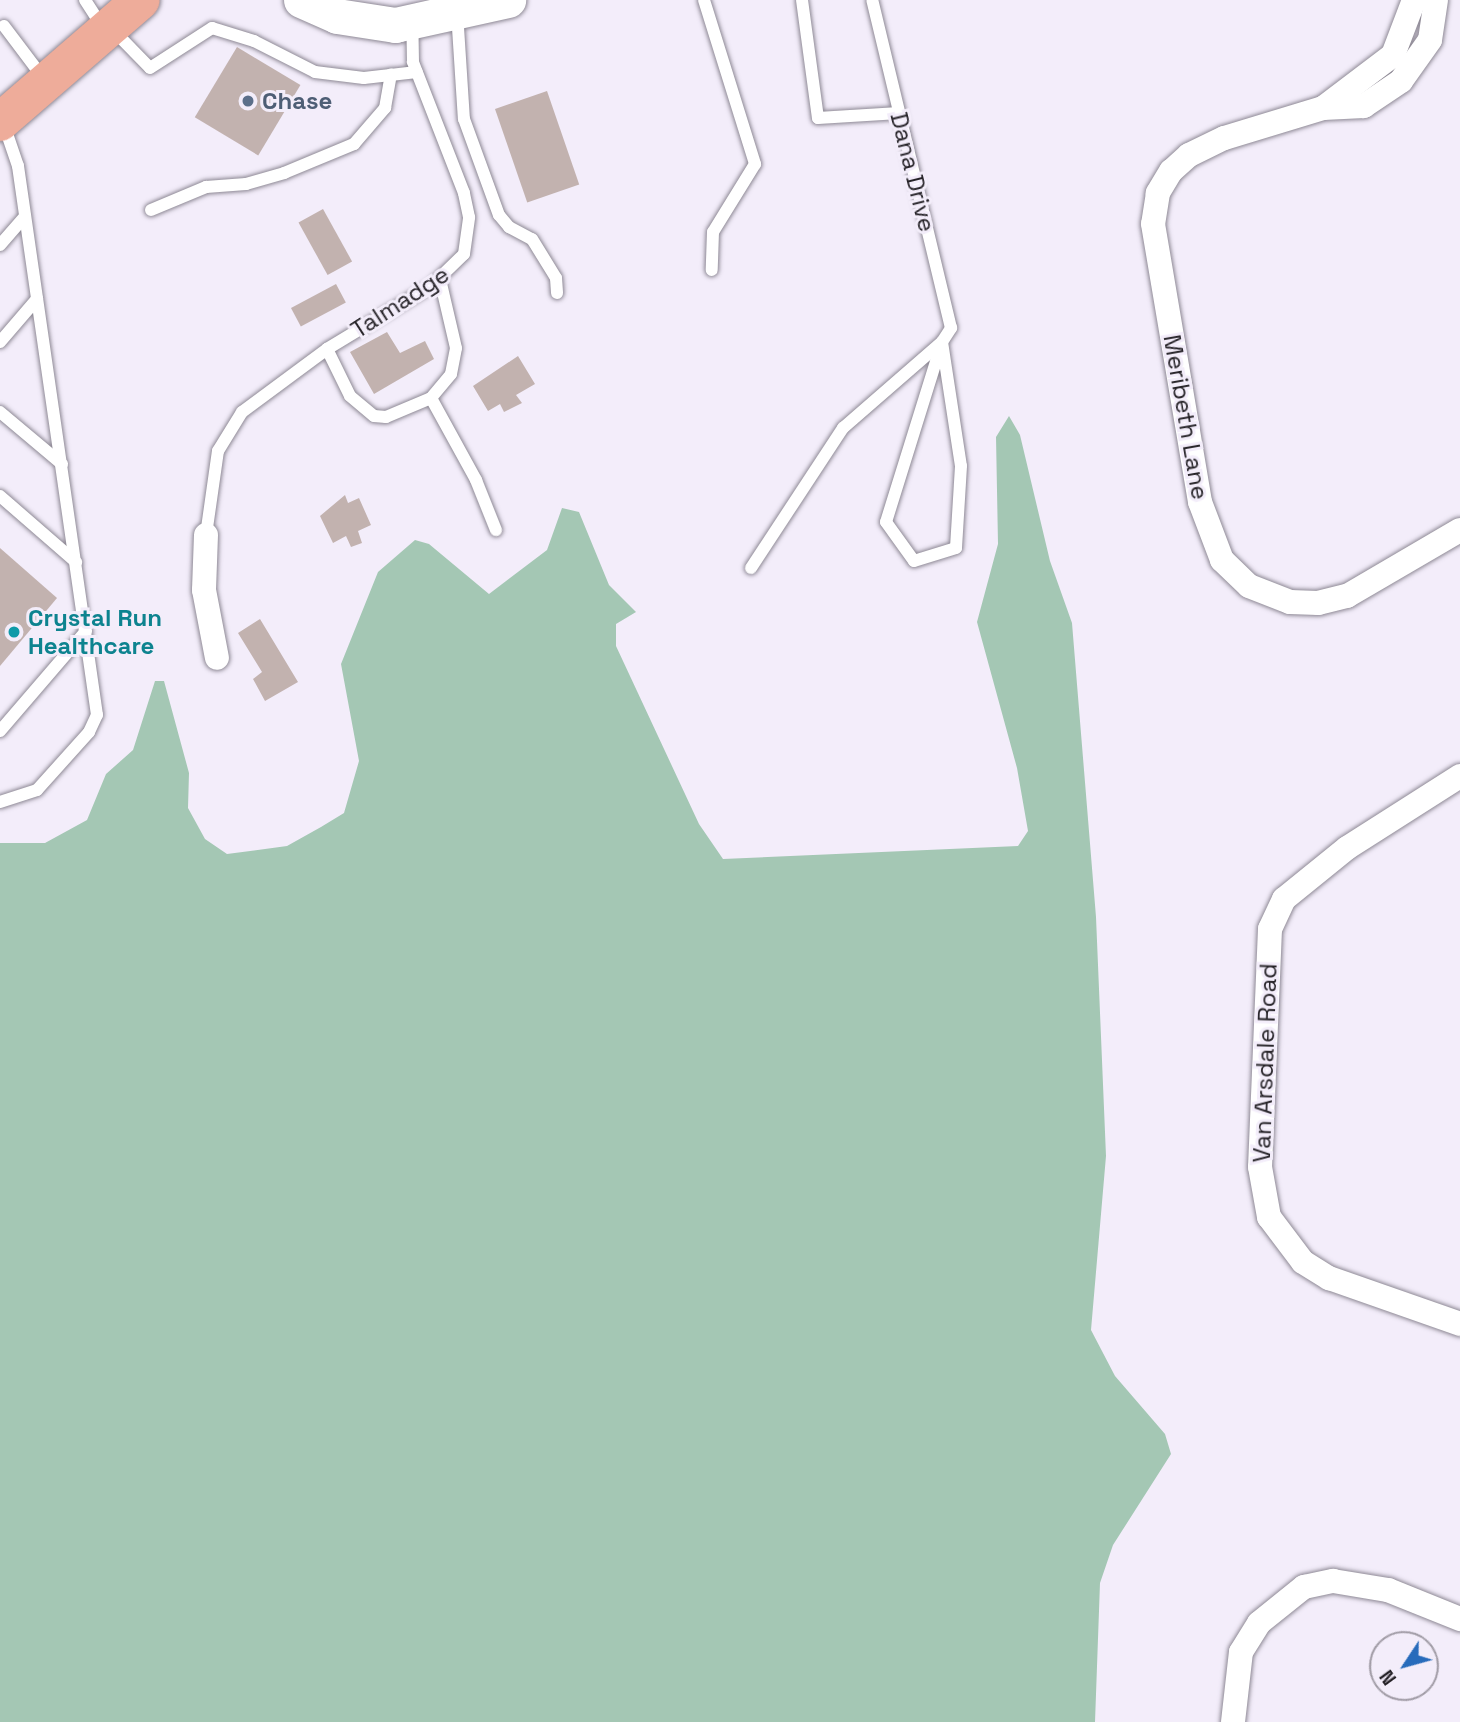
<!DOCTYPE html>
<html>
<head>
<meta charset="utf-8">
<style>
	body { margin:0 }
	#map { position:relative; width:1460px; height:1722px; overflow:hidden; background:#f3edfa; font-family:"Space Grotesk",sans-serif }
	div>[style] { position:absolute }
	.green>* { inset:0; background:#a4c7b4 }
	.building>* { inset:0; background:#c2b2af; transform-origin:0 0 }
	.roads { filter:drop-shadow(0 0 2px #8e8995) drop-shadow(0 0 2px #8e8995) }
	.lane>* { height:12px; margin:-6px; padding:0 6px; transform-origin:6px; border-radius:6px; background:#fff }
	.street>* { height:24px; margin:-12px; padding:0 12px; transform-origin:12px; border-radius:12px; background:#fff }
	.secondary>* { height:35px; margin:-17.5px; padding:0 17.5px; transform-origin:17.5px; border-radius:17.5px; background:#fff }
	.primary>* { height:38px; margin:-19px; padding:0 19px; transform-origin:19px; border-radius:19px; background:#eeac9a }
	.dots>* { width:19px; height:19px; translate:-50% -50%; box-sizing:border-box; border:4px solid #f3edfa; border-radius:50% }
	span { translate:-50% -50%; white-space:nowrap; text-align:center; line-height:1.15; -webkit-text-stroke:6px #f3edfa; paint-order:stroke }
	.service-label { font-size:24px; color:#4e5e75; font-weight:700 }
	.left { translate:0 -50%; text-align:left }
	.street-label { font-size:24px; color:#252227 }
	.culture-label { font-size:24px; color:#0d838f; font-weight:700 }
	.north { position:absolute; left:1369px; top:1631px; width:70px; height:70px; box-sizing:border-box; background:#f3edfa; border:2px solid #a19ca6; border-radius:50%; rotate:234deg; font-size:19px; font-weight:700; line-height:28px; text-align:center; color:#252227 }
	.north::after { content:''; display:block; margin:auto; width:24px; height:32px; background:#276bbb; clip-path:polygon(50% 0,100% 100%,50% 72%,0 100%) }
</style>
</head>
<body>
<div id="map">
	<div class="green">
		<div style="clip-path:polygon(1009px 416px,1020px 435px,1050px 561px,1072px 623px,1096px 917px,1106px 1156px,1091px 1330px,1115px 1376px,1165px 1434px,1171px 1454px,1113px 1545px,1100px 1583px,1095px 1722px,0 1722px,0 843px,45px 843px,87px 820px,106px 774px,133px 750px,155px 681px,164px 681px,189px 773px,188px 808px,205px 839px,227px 854px,287px 846px,321px 827px,344px 813px,359px 761px,341px 664px,378px 572px,415px 540px,429px 544px,489px 594px,547px 550px,562px 508px,579px 512px,609px 585px,636px 612px,616px 624px,616px 646px,699px 824px,723px 859px,1018px 846px,1028px 831px,1017px 768px,977px 622px,998px 544px,996px 437px)"></div>
	</div>
	<div class="building">
		<div style="left:237px;top:47px;width:74px;height:82px;rotate:31deg"></div>
		<div style="left:547px;top:91px;width:99px;height:55px;rotate:71deg"></div>
		<div style="left:323px;top:209px;width:60px;height:28px;rotate:61deg"></div>
		<div style="left:336px;top:284px;width:21px;height:51px;rotate:62deg"></div>
		<div style="clip-path:polygon(387px 332px,400px 353px,425px 341px,434px 359px,374px 394px,350px 352px)"></div>
		<div style="clip-path:polygon(518px 356px,535px 384px,516px 395px,522px 403px,504px 412px,500px 404px,488px 411px,473px 386px)"></div>
		<div style="clip-path:polygon(345px 495px,348px 503px,359px 498px,371px 525px,358px 531px,362px 543px,351px 547px,346px 536px,333px 543px,320px 516px)"></div>
		<div style="clip-path:polygon(0 548px,57px 598px,0 666px)"></div>
		<div style="clip-path:polygon(260px 619px,298px 682px,265px 701px,253px 679px,262px 672px,238px 633px)"></div>
	</div>
	<div class="roads">
		<div class="lane">
			<div style="left:85px;top:0;width:33px;rotate:57deg"></div>
			<div style="left:704px;top:0;width:172px;rotate:72.7deg"></div>
			<div style="left:755px;top:164px;width:80px;rotate:121.7deg"></div>
			<div style="left:713px;top:232px;width:38px;rotate:92deg"></div>
			<div style="left:802px;top:0;width:119px;rotate:82.3deg"></div>
			<div style="left:818px;top:118px;width:81px;rotate:-3.5deg"></div>
			<div style="left:457px;top:12px;width:107px;rotate:86.3deg"></div>
			<div style="left:464px;top:119px;width:102px;rotate:70deg"></div>
			<div style="left:499px;top:215px;width:16px;rotate:50deg"></div>
			<div style="left:509px;top:227px;width:26px;rotate:28deg"></div>
			<div style="left:532px;top:239px;width:46px;rotate:58.4deg"></div>
			<div style="left:556px;top:278px;width:15px;rotate:86deg"></div>
			<div style="left:4px;top:26px;width:66px;rotate:53deg"></div>
			<div style="left:112px;top:29px;width:54px;rotate:45.7deg"></div>
			<div style="left:150px;top:68px;width:74px;rotate:-32.8deg"></div>
			<div style="left:212px;top:28px;width:44px;rotate:17.2deg"></div>
			<div style="left:254px;top:41px;width:68px;rotate:26.9deg"></div>
			<div style="left:315px;top:72px;width:49px;rotate:7deg"></div>
			<div style="left:364px;top:78px;width:53px;rotate:-6.5deg"></div>
			<div style="left:151px;top:210px;width:60px;rotate:-22.7deg"></div>
			<div style="left:206px;top:187px;width:40px;rotate:-4.3deg"></div>
			<div style="left:246px;top:184px;width:40px;rotate:-16deg"></div>
			<div style="left:284px;top:173px;width:76px;rotate:-22.5deg"></div>
			<div style="left:354px;top:144px;width:48px;rotate:-49.3deg"></div>
			<div style="left:385px;top:108px;width:34px;rotate:-80deg"></div>
			<div style="left:0;top:245px;width:38px;rotate:-49deg"></div>
			<div style="left:0;top:342px;width:57px;rotate:-49.3deg"></div>
			<div style="left:942px;top:342px;width:125px;rotate:81.3deg"></div>
			<div style="left:961px;top:466px;width:82px;rotate:93.5deg"></div>
			<div style="left:956px;top:548px;width:44px;rotate:162.8deg"></div>
			<div style="left:914px;top:561px;width:48px;rotate:-125.7deg"></div>
			<div style="left:886px;top:522px;width:189px;rotate:-72.7deg"></div>
			<div style="left:327px;top:349px;width:52px;rotate:63.9deg"></div>
			<div style="left:350px;top:396px;width:31px;rotate:40deg"></div>
			<div style="left:374px;top:416px;width:12px;rotate:5deg"></div>
			<div style="left:386px;top:417px;width:49px;rotate:-22.9deg"></div>
			<div style="left:431px;top:398px;width:31px;rotate:-50deg"></div>
			<div style="left:451px;top:374px;width:26px;rotate:-79deg"></div>
			<div style="left:456px;top:348px;width:71px;rotate:-103.1deg"></div>
			<div style="left:431px;top:398px;width:94px;rotate:61.2deg"></div>
			<div style="left:476px;top:480px;width:54px;rotate:68.2deg"></div>
			<div style="left:0;top:412px;width:81px;rotate:40deg"></div>
			<div style="left:0;top:496px;width:101px;rotate:41deg"></div>
			<div style="left:206px;top:535px;width:85px;rotate:-81.9deg"></div>
			<div style="left:218px;top:451px;width:46px;rotate:-58.4deg"></div>
			<div style="left:242px;top:412px;width:106px;rotate:-36.5deg"></div>
			<div style="left:327px;top:349px;width:122px;rotate:-31.2deg"></div>
			<div style="left:431px;top:286px;width:46px;rotate:-44.1deg"></div>
			<div style="left:464px;top:254px;width:37px;rotate:-82deg"></div>
			<div style="left:469px;top:217px;width:25px;rotate:-102deg"></div>
			<div style="left:464px;top:193px;width:141px;rotate:-111.3deg"></div>
			<div style="left:413px;top:62px;width:39px;rotate:-91deg"></div>
			<div style="left:751px;top:568px;width:168px;rotate:-56.7deg"></div>
			<div style="left:843px;top:428px;width:131px;rotate:-41deg"></div>
			<div style="left:942px;top:342px;width:17px;rotate:-57deg"></div>
			<div style="left:951px;top:328px;width:337px;rotate:-103.5deg"></div>
			<div style="left:0;top:731px;width:132px;rotate:-49.3deg"></div>
			<div style="left:0;top:802px;width:39px;rotate:-18deg"></div>
			<div style="left:37px;top:790px;width:78px;rotate:-48.1deg"></div>
			<div style="left:89px;top:732px;width:19px;rotate:-65deg"></div>
			<div style="left:97px;top:715px;width:555px;rotate:-98.19deg"></div>
			<div style="left:18px;top:166px;width:46px;rotate:-108.8deg"></div>
		</div>
		<div class="street">
			<div style="left:1436px;top:0;width:40px;rotate:98.5deg"></div>
			<div style="left:1430px;top:40px;width:50px;rotate:125.3deg"></div>
			<div style="left:1401px;top:81px;width:45px;rotate:146deg"></div>
			<div style="left:1364px;top:106px;width:41px;rotate:177.2deg"></div>
			<div style="left:1323px;top:108px;width:103px;rotate:163.1deg"></div>
			<div style="left:1224px;top:138px;width:39px;rotate:154deg"></div>
			<div style="left:1189px;top:155px;width:24px;rotate:138deg"></div>
			<div style="left:1171px;top:171px;width:26px;rotate:121deg"></div>
			<div style="left:1158px;top:193px;width:31px;rotate:99deg"></div>
			<div style="left:1153px;top:224px;width:282px;rotate:80.4deg"></div>
			<div style="left:1200px;top:502px;width:62px;rotate:69.2deg"></div>
			<div style="left:1222px;top:560px;width:37px;rotate:44deg"></div>
			<div style="left:1249px;top:586px;width:44px;rotate:21.3deg"></div>
			<div style="left:1290px;top:602px;width:28px;rotate:2deg"></div>
			<div style="left:1318px;top:603px;width:30px;rotate:-14deg"></div>
			<div style="left:1347px;top:596px;width:131px;rotate:-30.3deg"></div>
			<div style="left:1323px;top:108px;width:88px;rotate:-37.1deg"></div>
			<div style="left:1393px;top:55px;width:59px;rotate:-69.1deg"></div>
			<div style="left:206px;top:535px;width:55px;rotate:92.1deg"></div>
			<div style="left:204px;top:590px;width:69px;rotate:79.2deg"></div>
			<div style="left:1460px;top:776px;width:134px;rotate:147.5deg"></div>
			<div style="left:1347px;top:848px;width:81px;rotate:141deg"></div>
			<div style="left:1284px;top:899px;width:33px;rotate:115deg"></div>
			<div style="left:1270px;top:929px;width:238px;rotate:92.4deg"></div>
			<div style="left:1260px;top:1167px;width:51px;rotate:79.8deg"></div>
			<div style="left:1269px;top:1217px;width:56px;rotate:52.9deg"></div>
			<div style="left:1303px;top:1262px;width:31px;rotate:32deg"></div>
			<div style="left:1329px;top:1278px;width:139px;rotate:19.3deg"></div>
			<div style="left:1233px;top:1722px;width:70px;rotate:-83.5deg"></div>
			<div style="left:1241px;top:1652px;width:34px;rotate:-58deg"></div>
			<div style="left:1259px;top:1623px;width:58px;rotate:-38.7deg"></div>
			<div style="left:1304px;top:1587px;width:30px;rotate:-12deg"></div>
			<div style="left:1333px;top:1581px;width:56px;rotate:9.3deg"></div>
			<div style="left:1388px;top:1590px;width:78px;rotate:21.9deg"></div>
		</div>
		<div class="secondary">
			<div style="left:301px;top:0;width:39px;rotate:24deg"></div>
			<div style="left:337px;top:16px;width:59px;rotate:8.8deg"></div>
			<div style="left:395px;top:25px;width:116px;rotate:-12.5deg"></div>
		</div>
		<div class="primary">
			<div style="left:0;top:122px;width:186px;rotate:-40.9deg"></div>
		</div>
	</div>
	<div class="dots">
		<div style="left:248px;top:101px;background:#5c6f8a"></div>
		<div style="left:14px;top:632px;background:#0f9aa8"></div>
	</div>
	<div class="service-label">
		<span class="left" style="left:262px;top:101px">Chase</span>
	</div>
	<div class="street-label">
		<span style="left:913px;top:172px;rotate:76deg">Dana Drive</span>
		<span style="left:400px;top:302px;rotate:-33deg">Talmadge</span>
		<span style="left:1186px;top:417px;rotate:80deg">Meribeth Lane</span>
		<span style="left:1265px;top:1063px;rotate:-88deg">Van Arsdale Road</span>
	</div>
	<div class="culture-label">
		<span class="left" style="left:28px;top:632px">Crystal Run<br>Healthcare</span>
	</div>
	<div class="north">N</div>
</div>
</body>
</html>
